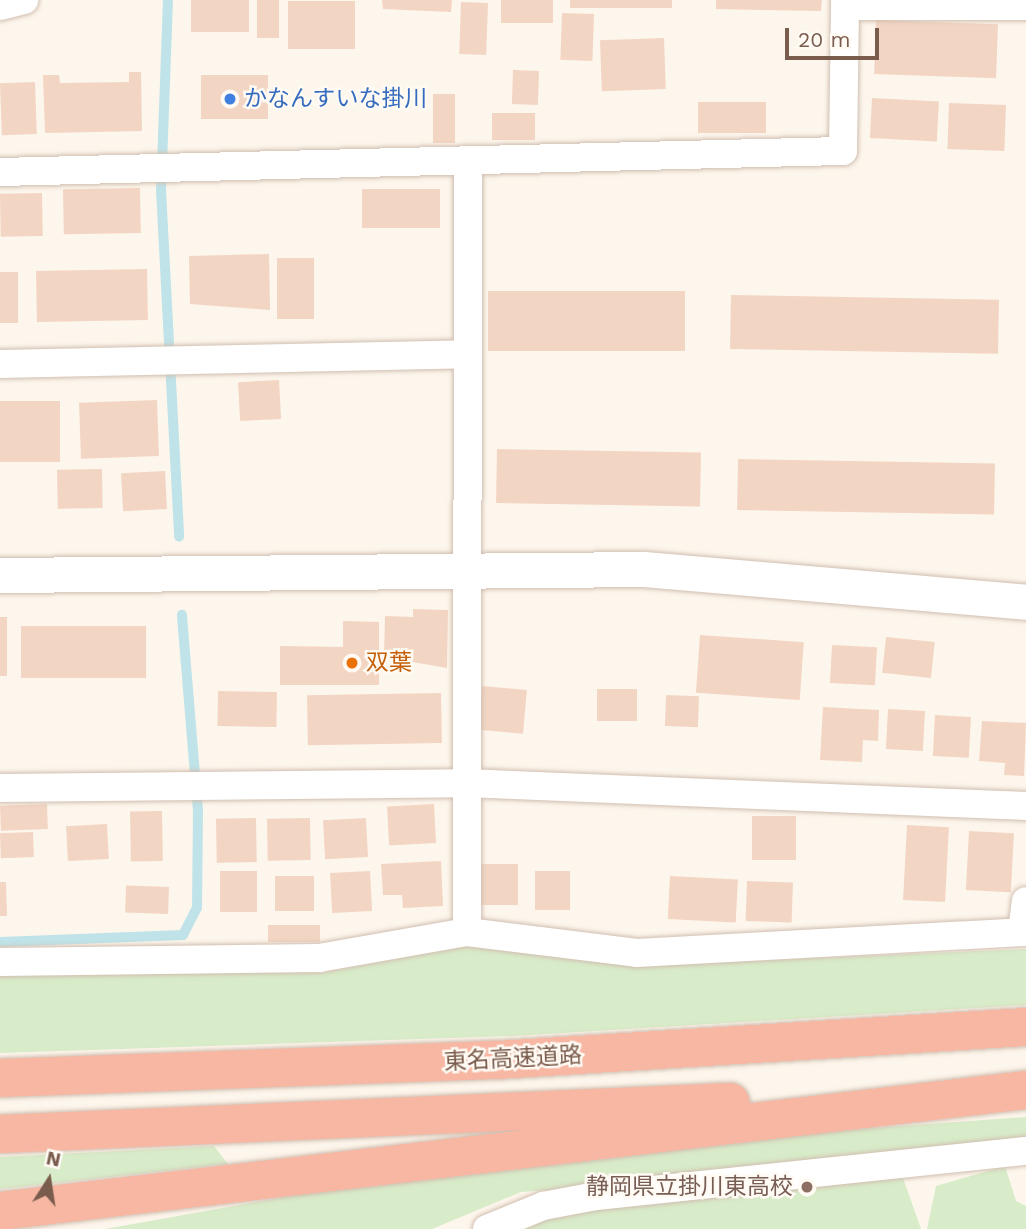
<!DOCTYPE html>
<html>
<head>
<meta charset="utf-8">
<style>
	body { margin:0 }
	#map { position:relative; width:1026px; height:1229px; overflow:hidden; background:#fdf6ec; font-family:"Work Sans","Noto Sans JP",sans-serif }
	div>[style] { position:absolute }
	.green>* { inset:0; background:#d8ecc9 }
	.stream>* { height:10px; margin:-5px; padding:0 5px; transform-origin:5px; border-radius:5px; background:#bfe3e8 }
	.building>* { inset:0; background:#f3d5c3; transform-origin:0 0 }
	.roads { filter:drop-shadow(0 0 2px #d1beb0) drop-shadow(0 0 2px #d1beb0) }
	.minor>* { height:28px; margin:-14px; padding:0 14px; transform-origin:14px; border-radius:14px; background:#fff }
	.tertiary>* { height:35px; margin:-17.5px; padding:0 17.5px; transform-origin:17.5px; border-radius:17.5px; background:#fff }
	.motorway>* { height:38px; margin:-19px; padding:0 19px; transform-origin:19px; border-radius:19px; background:#f7b7a3 }
	.dots>* { width:19px; height:19px; translate:-50% -50%; box-sizing:border-box; border:4px solid #fffaf3; border-radius:50% }
	span { translate:-50% -50%; white-space:nowrap; text-align:center; line-height:1.15; -webkit-text-stroke:5px #fffaf3; paint-order:stroke }
	.shop-label { font-size:23px; color:#366cbe }
	.left { translate:0 -50%; text-align:left }
	.food-label { font-size:23px; color:#c56008 }
	.street-label { font-size:23px; color:#7a5c4d }
	.education-label { font-size:23px; color:#785e54 }
	.right { translate:-100% -50%; text-align:right }
	.north { position:absolute; left:14px; top:1145px; width:70px; height:70px; -webkit-text-stroke:5px #fffaf3; paint-order:stroke; rotate:12deg; font-size:19px; font-weight:700; line-height:28px; text-align:center; color:#7a5c4d }
	.north::after { content:''; display:block; margin:auto; width:24px; height:32px; background:#7a5c4d; clip-path:polygon(50% 0,100% 100%,50% 72%,0 100%) }
	.scale { position:absolute; left:785px; top:28px; width:94px; height:32px; box-sizing:border-box; border:4px solid #7a5c4d; border-top:0; padding-left:9px; font-size:21px; line-height:24px; white-space:nowrap; color:#7a5c4d; -webkit-text-stroke:5px #fffaf3; paint-order:stroke }
</style>
</head>
<body>
<div id="map">
	<div class="green">
		<div style="clip-path:polygon(467px 946px,636px 966px,1026px 949px,1026px 1005px,513px 1036px,0 1053px,0 974px,241px 967px,321px 973px)"></div>
		<div style="clip-path:polygon(1026px 1117px,1026px 1154px,898px 1164px,921px 1229px,487px 1229px,543px 1206px,879px 1165px,521px 1192px,432px 1229px,105px 1229px,537px 1152px)"></div>
		<div style="clip-path:polygon(214px 1146px,228px 1164px,0 1189px,0 1157px)"></div>
		<div style="clip-path:polygon(1005px 1166px,1016px 1201px,1026px 1206px,1026px 1229px,927px 1229px,936px 1186px)"></div>
	</div>
	<div class="stream">
		<div style="left:168px;top:0;width:190px;rotate:92.1deg"></div>
		<div style="left:161px;top:190px;width:347px;rotate:87deg"></div>
		<div style="left:0;top:942px;width:183px;rotate:-2.2deg"></div>
		<div style="left:183px;top:935px;width:30px;rotate:-63deg"></div>
		<div style="left:197px;top:908px;width:97px;rotate:-89.4deg"></div>
		<div style="left:198px;top:811px;width:197px;rotate:-94.7deg"></div>
	</div>
	<div class="building">
		<div style="left:191px;top:0;width:58px;height:32px"></div>
		<div style="left:257px;top:0;width:22px;height:38px"></div>
		<div style="clip-path:polygon(382px 0,452px 0,451px 12px,383px 9px)"></div>
		<div style="left:501px;top:0;width:52px;height:23px"></div>
		<div style="left:570px;top:0;width:102px;height:8px"></div>
		<div style="clip-path:polygon(716px 0,822px 0,821px 11px,716px 9px)"></div>
		<div style="left:288px;top:1px;width:67px;height:48px"></div>
		<div style="left:461px;top:2px;width:27px;height:52px;rotate:2deg"></div>
		<div style="left:594px;top:14px;width:47px;height:32px;rotate:92deg"></div>
		<div style="left:876px;top:20px;width:122px;height:54px;rotate:2deg"></div>
		<div style="left:664px;top:38px;width:51px;height:64px;rotate:88deg"></div>
		<div style="left:539px;top:71px;width:34px;height:26px;rotate:92deg"></div>
		<div style="clip-path:polygon(129px 72px,141px 72px,142px 131px,45px 133px,43px 75px,59px 75px,60px 83px,129px 82px)"></div>
		<div style="left:268px;top:75px;width:44px;height:67px;rotate:90deg"></div>
		<div style="left:35px;top:82px;width:52px;height:35px;rotate:88deg"></div>
		<div style="left:433px;top:94px;width:22px;height:49px"></div>
		<div style="left:872px;top:98px;width:67px;height:40px;rotate:3deg"></div>
		<div style="left:698px;top:102px;width:68px;height:31px"></div>
		<div style="left:949px;top:103px;width:57px;height:46px;rotate:2deg"></div>
		<div style="left:535px;top:113px;width:27px;height:43px;rotate:90deg"></div>
		<div style="left:140px;top:188px;width:45px;height:77px;rotate:89deg"></div>
		<div style="left:362px;top:189px;width:78px;height:39px"></div>
		<div style="left:42px;top:193px;width:43px;height:42px;rotate:89deg"></div>
		<div style="clip-path:polygon(269px 254px,270px 310px,190px 304px,189px 256px)"></div>
		<div style="left:277px;top:258px;width:37px;height:61px"></div>
		<div style="left:147px;top:269px;width:51px;height:111px;rotate:89deg"></div>
		<div style="left:0;top:272px;width:18px;height:51px"></div>
		<div style="left:488px;top:291px;width:197px;height:60px"></div>
		<div style="left:731px;top:295px;width:268px;height:54px;rotate:1deg"></div>
		<div style="left:279px;top:380px;width:39px;height:41px;rotate:87deg"></div>
		<div style="left:157px;top:400px;width:56px;height:78px;rotate:88deg"></div>
		<div style="left:60px;top:401px;width:61px;height:60px;rotate:90deg"></div>
		<div style="left:497px;top:449px;width:204px;height:54px;rotate:1deg"></div>
		<div style="left:738px;top:459px;width:257px;height:51px;rotate:1deg"></div>
		<div style="left:102px;top:469px;width:39px;height:45px;rotate:89deg"></div>
		<div style="left:165px;top:471px;width:38px;height:44px;rotate:87deg"></div>
		<div style="clip-path:polygon(413px 609px,448px 610px,447px 668px,384px 657px,385px 616px,413px 617px)"></div>
		<div style="left:0;top:617px;width:7px;height:59px"></div>
		<div style="clip-path:polygon(343px 621px,379px 622px,379px 685px,280px 685px,280px 646px,343px 647px)"></div>
		<div style="left:146px;top:626px;width:52px;height:125px;rotate:90deg"></div>
		<div style="left:700px;top:635px;width:104px;height:58px;rotate:4deg"></div>
		<div style="left:886px;top:637px;width:49px;height:36px;rotate:6deg"></div>
		<div style="left:832px;top:645px;width:45px;height:38px;rotate:3deg"></div>
		<div style="left:482px;top:686px;width:45px;height:44px;rotate:5deg"></div>
		<div style="left:597px;top:689px;width:40px;height:32px"></div>
		<div style="left:218px;top:691px;width:59px;height:35px;rotate:1deg"></div>
		<div style="left:441px;top:693px;width:50px;height:134px;rotate:89deg"></div>
		<div style="left:666px;top:695px;width:33px;height:31px;rotate:2deg"></div>
		<div style="clip-path:polygon(823px 707px,879px 710px,878px 741px,863px 740px,862px 762px,820px 760px)"></div>
		<div style="left:888px;top:709px;width:37px;height:40px;rotate:3deg"></div>
		<div style="left:935px;top:715px;width:36px;height:41px;rotate:3deg"></div>
		<div style="clip-path:polygon(982px 721px,1026px 723px,1024px 776px,1004px 775px,1005px 763px,979px 761px)"></div>
		<div style="left:47px;top:804px;width:25px;height:47px;rotate:88deg"></div>
		<div style="left:434px;top:804px;width:39px;height:47px;rotate:87deg"></div>
		<div style="left:162px;top:811px;width:50px;height:32px;rotate:89deg"></div>
		<div style="left:752px;top:816px;width:44px;height:44px"></div>
		<div style="left:256px;top:818px;width:44px;height:40px;rotate:89deg"></div>
		<div style="left:310px;top:818px;width:42px;height:43px;rotate:89deg"></div>
		<div style="left:366px;top:818px;width:39px;height:43px;rotate:87deg"></div>
		<div style="left:107px;top:824px;width:35px;height:41px;rotate:87deg"></div>
		<div style="left:907px;top:825px;width:42px;height:75px;rotate:3deg"></div>
		<div style="left:969px;top:831px;width:45px;height:59px;rotate:3deg"></div>
		<div style="left:33px;top:832px;width:25px;height:33px;rotate:88deg"></div>
		<div style="clip-path:polygon(441px 861px,443px 906px,403px 908px,402px 895px,383px 895px,381px 864px)"></div>
		<div style="left:477px;top:864px;width:41px;height:41px"></div>
		<div style="left:257px;top:871px;width:41px;height:37px;rotate:90deg"></div>
		<div style="left:370px;top:871px;width:40px;height:40px;rotate:87deg"></div>
		<div style="left:535px;top:871px;width:35px;height:39px"></div>
		<div style="left:314px;top:876px;width:35px;height:39px;rotate:90deg"></div>
		<div style="left:670px;top:876px;width:68px;height:43px;rotate:3deg"></div>
		<div style="left:747px;top:881px;width:46px;height:40px;rotate:2deg"></div>
		<div style="clip-path:polygon(0 882px,6px 882px,7px 916px,0 916px)"></div>
		<div style="left:169px;top:887px;width:27px;height:43px;rotate:92deg"></div>
		<div style="left:268px;top:925px;width:52px;height:17px"></div>
	</div>
	<div class="roads">
		<div class="minor">
			<div style="left:0;top:6px;width:25px;rotate:-14deg"></div>
			<div style="left:845px;top:6px;width:181px"></div>
			<div style="left:0;top:172px;width:843px;rotate:-1.43deg"></div>
			<div style="left:843px;top:151px;width:151px;rotate:-89.2deg"></div>
			<div style="left:0;top:364px;width:466px;rotate:-1.2deg"></div>
			<div style="left:0;top:788px;width:464px;rotate:-0.6deg"></div>
			<div style="left:464px;top:783px;width:562px;rotate:2.34deg"></div>
			<div style="left:467px;top:932px;width:171px;rotate:7deg"></div>
			<div style="left:637px;top:953px;width:386px;rotate:-3.1deg"></div>
			<div style="left:1022px;top:932px;width:31px;rotate:-83deg"></div>
			<div style="left:0;top:962px;width:319px;rotate:-0.7deg"></div>
			<div style="left:319px;top:958px;width:150px;rotate:-10deg"></div>
			<div style="left:467px;top:932px;width:770px;rotate:-89.93deg"></div>
			<div style="left:487px;top:1229px;width:61px;rotate:-22.3deg"></div>
			<div style="left:543px;top:1206px;width:54px;rotate:-10.7deg"></div>
			<div style="left:596px;top:1196px;width:432px;rotate:-6deg"></div>
		</div>
		<div class="tertiary">
			<div style="left:0;top:575px;width:644px;rotate:-0.53deg"></div>
			<div style="left:644px;top:569px;width:383px;rotate:4.9deg"></div>
		</div>
		<div class="motorway">
			<div style="left:0;top:1078px;width:498px;rotate:-2.1deg"></div>
			<div style="left:498px;top:1060px;width:529px;rotate:-3.58deg"></div>
			<div style="left:0;top:1134px;width:731px;rotate:-2.51deg"></div>
			<div style="left:0;top:1211px;width:1033px;rotate:-6.73deg"></div>
		</div>
	</div>
	<div class="dots">
		<div style="left:230px;top:99px;background:#3f7fe0"></div>
		<div style="left:352px;top:663px;background:#e8710a"></div>
		<div style="left:807px;top:1187px;background:#8d6e63"></div>
	</div>
	<div class="shop-label">
		<span class="left" style="left:244px;top:99px">かなんすいな掛川</span>
	</div>
	<div class="food-label">
		<span class="left" style="left:366px;top:663px">双葉</span>
	</div>
	<div class="street-label">
		<span style="left:513px;top:1059px;rotate:-3deg">東名高速道路</span>
	</div>
	<div class="education-label">
		<span class="right" style="left:793px;top:1187px">静岡県立掛川東高校</span>
	</div>
	<div class="north">N</div>
	<div class="scale">20 m</div>
</div>
</body>
</html>
